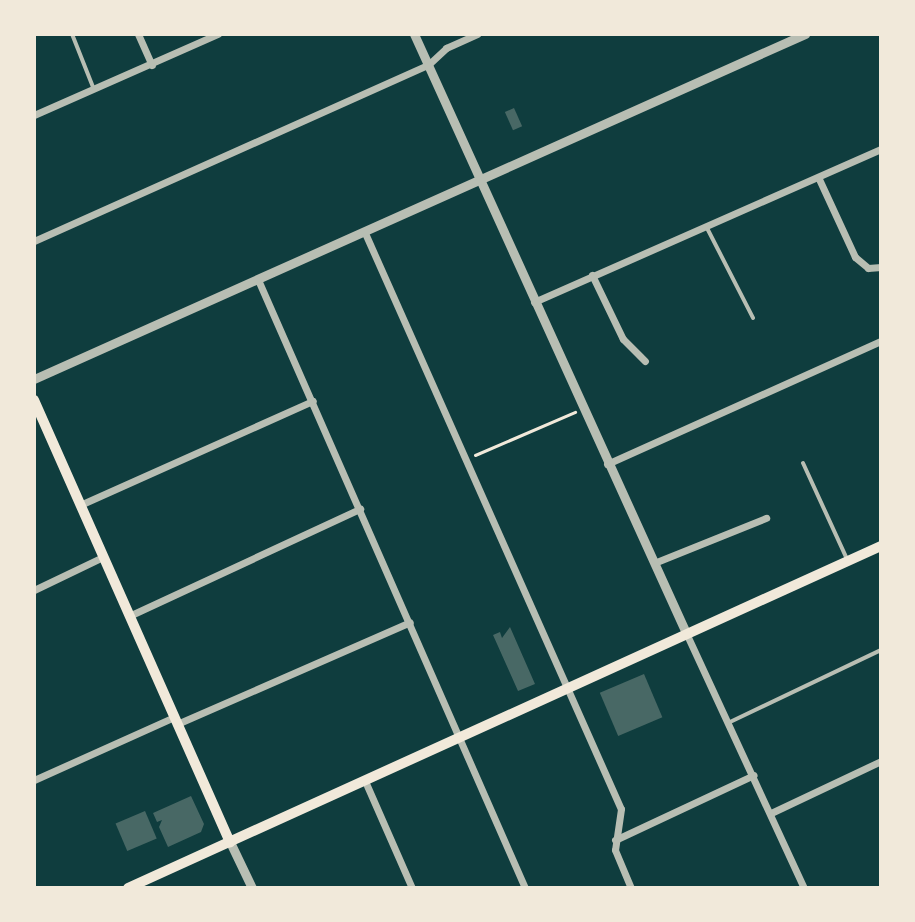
<!DOCTYPE html>
<html>
<head>
<meta charset="utf-8">
<style>
	body { margin:0 }
	#map { position:relative; width:915px; height:922px; overflow:hidden; background:#0f3d3e; font-family:"Space Grotesk",sans-serif }
	div>[style] { position:absolute }
	.building>* { inset:0; background:#486865; transform-origin:0 0 }
	.path>* { height:3px; margin:-1.5px; padding:0 1.5px; transform-origin:1.5px; border-radius:1.5px; background:#f1e9da }
	.service>* { height:4px; margin:-2px; padding:0 2px; transform-origin:2px; border-radius:2px; background:#b8beb3 }
	.minor>* { height:7px; margin:-3.5px; padding:0 3.5px; transform-origin:3.5px; border-radius:3.5px; background:#b8beb3 }
	.tertiary>* { height:9px; margin:-4.5px; padding:0 4.5px; transform-origin:4.5px; border-radius:4.5px; background:#b8beb3 }
	.secondary>* { height:10px; margin:-5px; padding:0 5px; transform-origin:5px; border-radius:5px; background:#f1e9da }
	span { translate:-50% -50%; white-space:nowrap; text-align:center; line-height:1.15; -webkit-text-stroke:6px #f1e9da; paint-order:stroke }
	.frame { position:absolute; inset:0; border:36px solid #f1e9da; pointer-events:none }
</style>
</head>
<body>
<div id="map">
	<div class="building">
		<div style="left:514px;top:108px;width:20px;height:10px;rotate:66deg"></div>
		<div style="clip-path:polygon(510px 627px,535px 684px,518px 691px,493px 635px,500px 632px,502px 638px)"></div>
		<div style="left:644px;top:674px;width:47px;height:48px;rotate:67deg"></div>
		<div style="clip-path:polygon(191px 796px,204px 824px,201px 832px,168px 847px,159px 827px,162px 820px,157px 822px,153px 813px)"></div>
		<div style="left:145px;top:811px;width:30px;height:32px;rotate:67deg"></div>
	</div>
	<div class="path">
		<div style="left:475px;top:455px;width:109px;rotate:-23.3deg"></div>
	</div>
	<div class="service">
		<div style="left:72px;top:34px;width:57px;rotate:68.4deg"></div>
		<div style="left:707px;top:228px;width:101px;rotate:62.9deg"></div>
		<div style="left:803px;top:463px;width:106px;rotate:65.4deg"></div>
		<div style="left:730px;top:722px;width:167px;rotate:-25.5deg"></div>
	</div>
	<div class="minor">
		<div style="left:138px;top:34px;width:34px;rotate:66deg"></div>
		<div style="left:34px;top:115px;width:201px;rotate:-23.8deg"></div>
		<div style="left:819px;top:179px;width:86px;rotate:65.2deg"></div>
		<div style="left:855px;top:257px;width:17px;rotate:40deg"></div>
		<div style="left:868px;top:268px;width:13px;rotate:-4deg"></div>
		<div style="left:365px;top:233px;width:630px;rotate:66.04deg"></div>
		<div style="left:621px;top:809px;width:41px;rotate:98.3deg"></div>
		<div style="left:615px;top:850px;width:41px;rotate:67.2deg"></div>
		<div style="left:34px;top:241px;width:432px;rotate:-24.1deg"></div>
		<div style="left:428px;top:65px;width:25px;rotate:-43deg"></div>
		<div style="left:446px;top:48px;width:34px;rotate:-24deg"></div>
		<div style="left:592px;top:275px;width:71px;rotate:64.2deg"></div>
		<div style="left:623px;top:339px;width:31px;rotate:45deg"></div>
		<div style="left:259px;top:282px;width:662px;rotate:66.3deg"></div>
		<div style="left:534px;top:302px;width:379px;rotate:-23.8deg"></div>
		<div style="left:607px;top:464px;width:300px;rotate:-24.2deg"></div>
		<div style="left:80px;top:505px;width:255px;rotate:-24.1deg"></div>
		<div style="left:654px;top:563px;width:121px;rotate:-21.9deg"></div>
		<div style="left:34px;top:590px;width:76px;rotate:-25.6deg"></div>
		<div style="left:129px;top:616px;width:255px;rotate:-24.9deg"></div>
		<div style="left:687px;top:635px;width:279px;rotate:65.2deg"></div>
		<div style="left:177px;top:724px;width:254px;rotate:-23.6deg"></div>
		<div style="left:34px;top:780px;width:154px;rotate:-24.2deg"></div>
		<div style="left:365px;top:781px;width:117px;rotate:66.3deg"></div>
		<div style="left:771px;top:813px;width:122px;rotate:-25.3deg"></div>
		<div style="left:615px;top:840px;width:153px;rotate:-25.1deg"></div>
	</div>
	<div class="tertiary">
		<div style="left:414px;top:34px;width:660px;rotate:65.57deg"></div>
		<div style="left:34px;top:379px;width:845px;rotate:-24.11deg"></div>
		<div style="left:230px;top:842px;width:51px;rotate:64.4deg"></div>
	</div>
	<div class="secondary">
		<div style="left:34px;top:400px;width:484px;rotate:66.1deg"></div>
		<div style="left:128px;top:888px;width:827px;rotate:-24.43deg"></div>
	</div>
	<div class="frame"></div>
</div>
</body>
</html>
